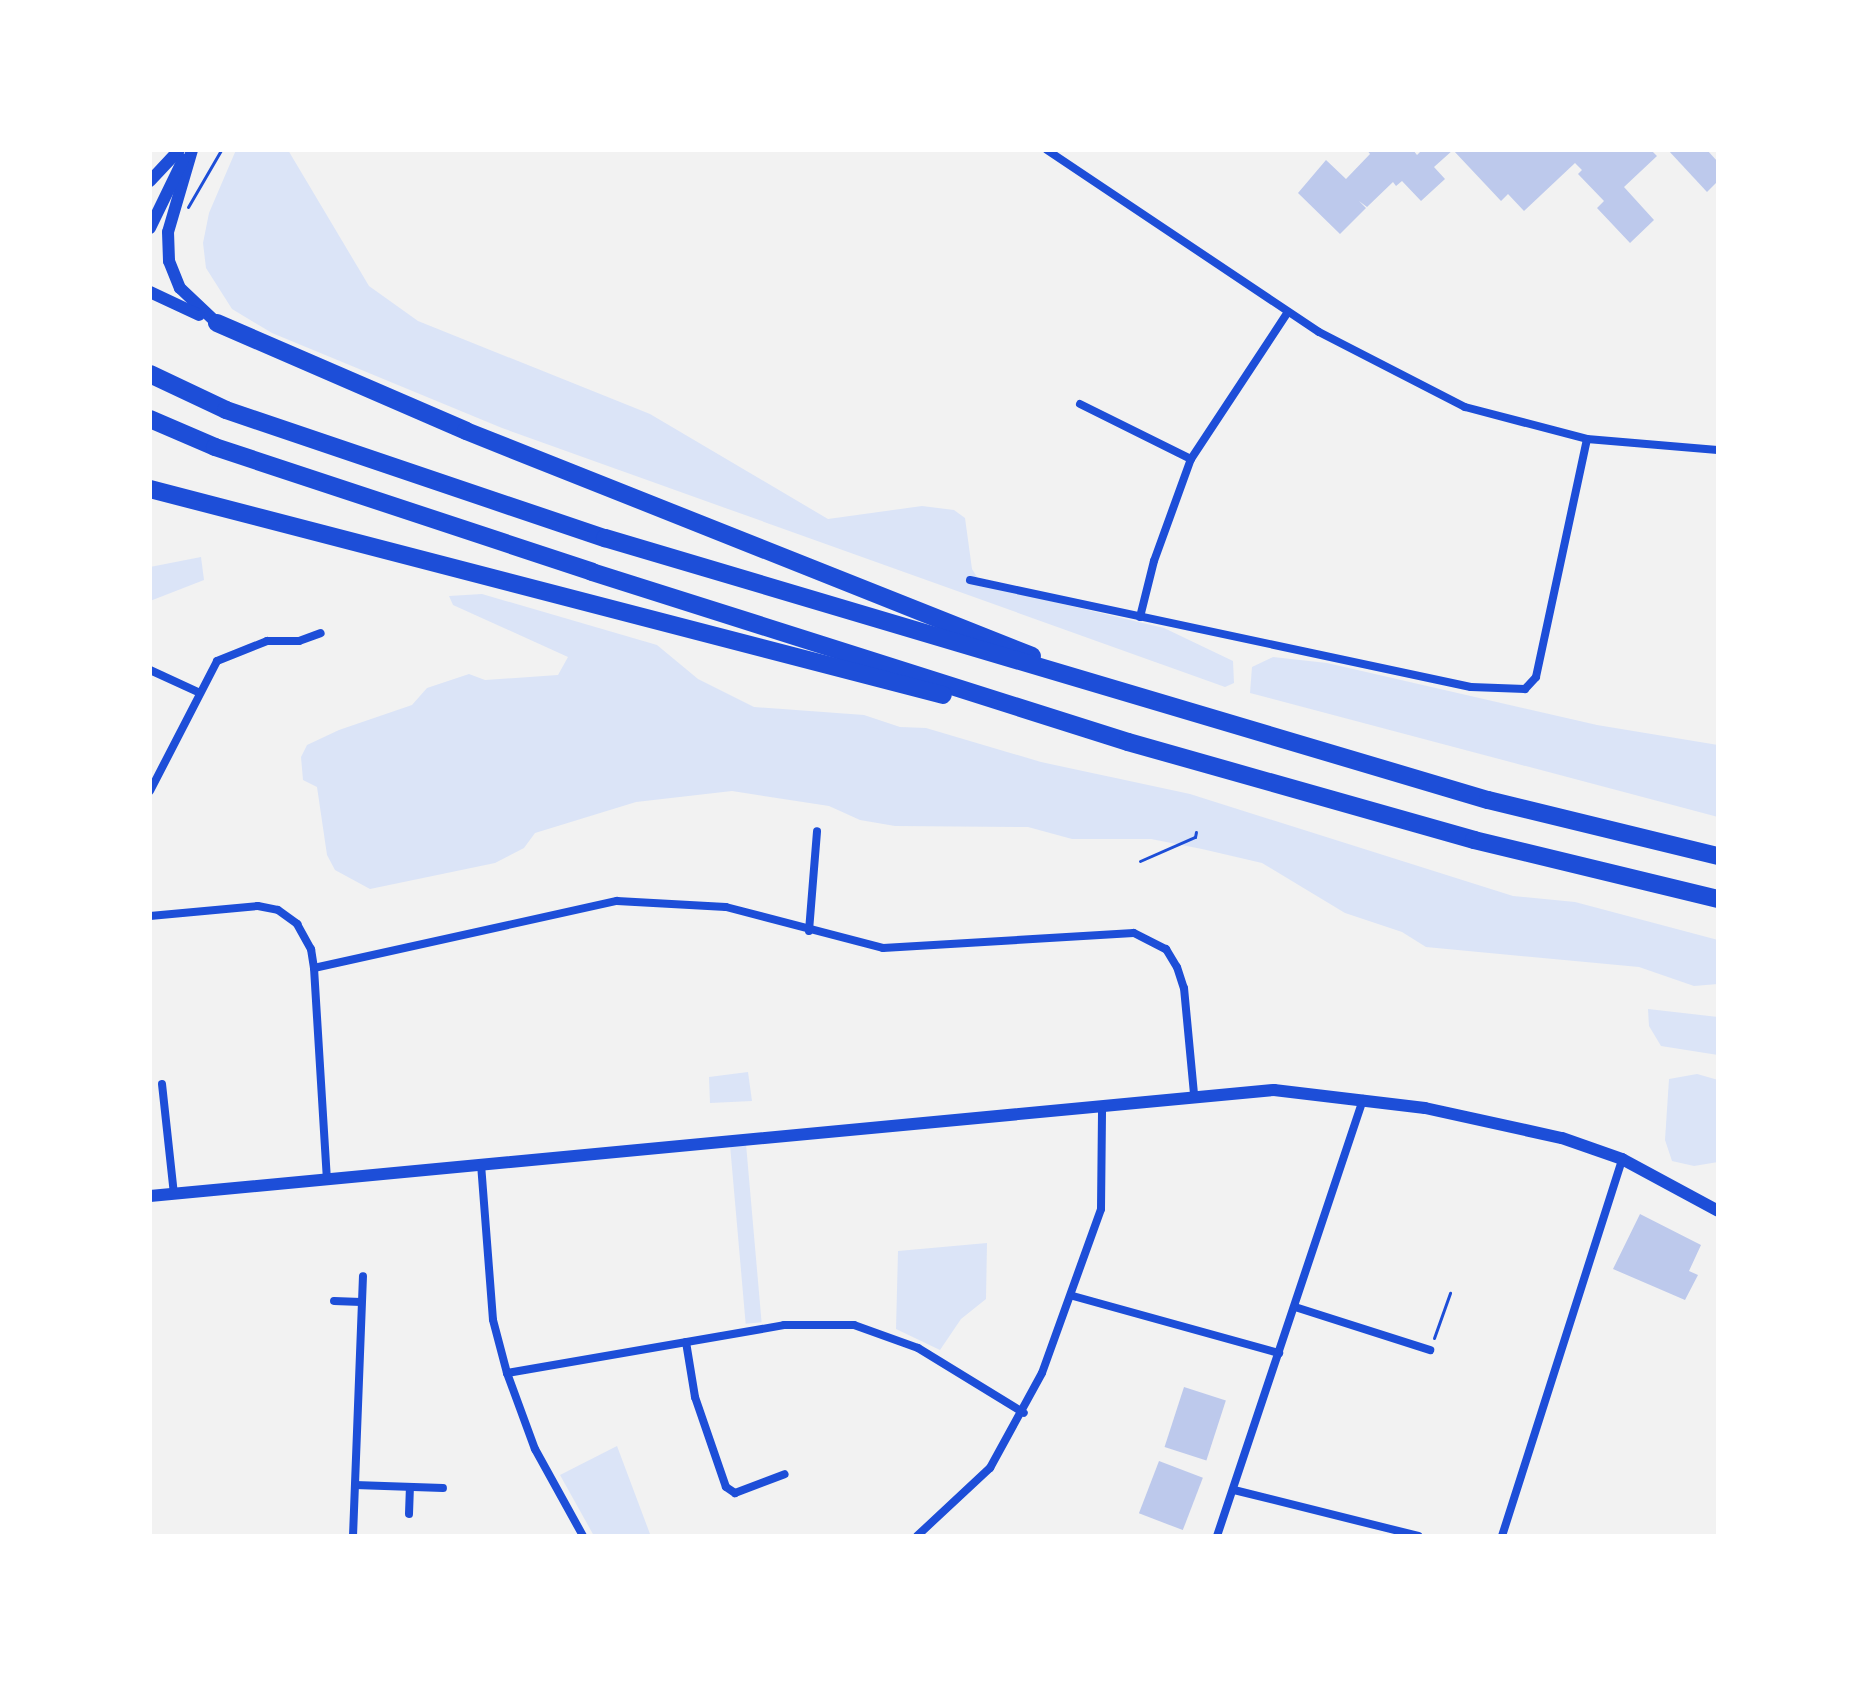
<!DOCTYPE html>
<html>
<head>
<meta charset="utf-8">
<style>
	body { margin:0 }
	#map { position:relative; width:1868px; height:1686px; overflow:hidden; background:#f2f2f2; font-family:Signika,sans-serif }
	div>[style] { position:absolute }
	.green>* { inset:0; background:#dbe4f7; transform-origin:0 0 }
	.building>* { inset:0; background:#bdc9ec; transform-origin:0 0 }
	.path>* { height:3px; margin:-1.5px; padding:0 1.5px; transform-origin:1.5px; border-radius:1.5px; background:#1d4ed8 }
	.minor>* { height:8px; margin:-4px; padding:0 4px; transform-origin:4px; border-radius:4px; background:#1d4ed8 }
	.tertiary>* { height:12px; margin:-6px; padding:0 6px; transform-origin:6px; border-radius:6px; background:#1d4ed8 }
	.motorway>* { height:18px; margin:-9px; padding:0 9px; transform-origin:9px; border-radius:9px; background:#1d4ed8 }
	span { translate:-50% -50%; white-space:nowrap; text-align:center; line-height:1.15; -webkit-text-stroke:6px #fff; paint-order:stroke }
	.frame { position:absolute; inset:0; border:152px solid #fff; pointer-events:none }
</style>
</head>
<body>
<div id="map">
	<div class="green">
		<div style="clip-path:polygon(236px 150px,288px 150px,369px 286px,418px 321px,650px 414px,828px 519px,922px 506px,954px 510px,965px 518px,972px 569px,982px 585px,1164px 628px,1233px 661px,1234px 683px,1225px 687px,502px 428px,272px 333px,232px 309px,206px 268px,203px 243px,209px 213px)"></div>
		<div style="clip-path:polygon(201px 557px,204px 580px,150px 601px,150px 567px)"></div>
		<div style="clip-path:polygon(482px 594px,657px 645px,698px 679px,754px 707px,864px 715px,900px 727px,926px 728px,1041px 762px,1190px 794px,1513px 896px,1575px 902px,1718px 940px,1718px 984px,1694px 986px,1639px 967px,1426px 947px,1402px 932px,1345px 913px,1262px 863px,1202px 849px,1151px 839px,1072px 839px,1028px 827px,895px 826px,860px 820px,829px 806px,732px 791px,636px 802px,535px 833px,524px 848px,495px 863px,370px 889px,335px 870px,327px 855px,317px 787px,303px 780px,301px 757px,307px 745px,339px 730px,412px 705px,427px 688px,469px 674px,485px 680px,558px 675px,568px 657px,453px 605px,449px 596px)"></div>
		<div style="clip-path:polygon(1273px 657px,1327px 663px,1597px 725px,1718px 745px,1718px 817px,1250px 693px,1252px 667px)"></div>
		<div style="clip-path:polygon(1648px 1009px,1718px 1017px,1718px 1055px,1661px 1046px,1649px 1026px)"></div>
		<div style="clip-path:polygon(748px 1072px,752px 1101px,710px 1103px,709px 1077px)"></div>
		<div style="clip-path:polygon(1697px 1074px,1718px 1080px,1718px 1162px,1694px 1166px,1672px 1161px,1665px 1140px,1669px 1079px)"></div>
		<div style="left:746px;top:1144px;width:179px;height:16px;rotate:85deg"></div>
		<div style="clip-path:polygon(987px 1243px,986px 1299px,961px 1319px,940px 1350px,896px 1329px,898px 1251px)"></div>
		<div style="clip-path:polygon(617px 1446px,650px 1534px,646px 1536px,594px 1536px,560px 1475px)"></div>
	</div>
	<div class="building">
		<div style="clip-path:polygon(1367px 150px,1413px 150px,1417px 155px,1422px 150px,1453px 150px,1434px 167px,1445px 179px,1421px 201px,1402px 181px,1396px 186px,1393px 182px,1367px 207px,1359px 201px,1366px 208px,1340px 234px,1298px 193px,1326px 160px,1346px 179px,1370px 154px)"></div>
		<div style="clip-path:polygon(1453px 150px,1651px 150px,1657px 156px,1624px 187px,1654px 220px,1630px 243px,1597px 208px,1604px 201px,1578px 174px,1582px 170px,1575px 163px,1524px 211px,1508px 194px,1501px 201px)"></div>
		<div style="clip-path:polygon(1668px 150px,1707px 150px,1718px 162px,1718px 181px,1707px 192px)"></div>
		<div style="clip-path:polygon(1640px 1214px,1701px 1245px,1689px 1271px,1698px 1275px,1685px 1300px,1613px 1269px)"></div>
		<div style="left:1184px;top:1387px;width:44px;height:63px;rotate:18deg"></div>
		<div style="left:1159px;top:1461px;width:47px;height:56px;rotate:21deg"></div>
	</div>
	<div class="path">
		<div style="left:188px;top:207px;width:66px;rotate:-59.9deg"></div>
		<div style="left:1140px;top:861px;width:60px;rotate:-23.6deg"></div>
		<div style="left:1195px;top:837px;width:5px;rotate:-79deg"></div>
		<div style="left:1434px;top:1338px;width:48px;rotate:-70.4deg"></div>
	</div>
	<div class="minor">
		<div style="left:1047px;top:150px;width:327px;rotate:33.8deg"></div>
		<div style="left:1319px;top:332px;width:164px;rotate:27.2deg"></div>
		<div style="left:1465px;top:407px;width:126px;rotate:14.7deg"></div>
		<div style="left:1587px;top:439px;width:131px;rotate:4.8deg"></div>
		<div style="left:1080px;top:404px;width:124px;rotate:26.4deg"></div>
		<div style="left:970px;top:580px;width:512px;rotate:12.06deg"></div>
		<div style="left:1471px;top:687px;width:54px;rotate:2.1deg"></div>
		<div style="left:1525px;top:689px;width:16px;rotate:-47deg"></div>
		<div style="left:1536px;top:677px;width:243px;rotate:-77.9deg"></div>
		<div style="left:1140px;top:617px;width:58px;rotate:-76deg"></div>
		<div style="left:1154px;top:561px;width:109px;rotate:-70.1deg"></div>
		<div style="left:1191px;top:459px;width:176px;rotate:-56.6deg"></div>
		<div style="left:150px;top:670px;width:53px;rotate:24.6deg"></div>
		<div style="left:150px;top:791px;width:146px;rotate:-62.7deg"></div>
		<div style="left:217px;top:661px;width:54px;rotate:-21.8deg"></div>
		<div style="left:267px;top:641px;width:32px"></div>
		<div style="left:299px;top:641px;width:23px;rotate:-20deg"></div>
		<div style="left:150px;top:916px;width:108px;rotate:-5.3deg"></div>
		<div style="left:258px;top:906px;width:20px;rotate:11deg"></div>
		<div style="left:278px;top:910px;width:24px;rotate:36deg"></div>
		<div style="left:297px;top:924px;width:29px;rotate:61deg"></div>
		<div style="left:311px;top:949px;width:19px;rotate:81deg"></div>
		<div style="left:314px;top:968px;width:213px;rotate:86.5deg"></div>
		<div style="left:809px;top:931px;width:100px;rotate:-85.4deg"></div>
		<div style="left:314px;top:968px;width:310px;rotate:-12.5deg"></div>
		<div style="left:617px;top:901px;width:109px;rotate:3.2deg"></div>
		<div style="left:726px;top:907px;width:162px;rotate:14.6deg"></div>
		<div style="left:883px;top:948px;width:251px;rotate:-3.4deg"></div>
		<div style="left:1134px;top:933px;width:36px;rotate:27deg"></div>
		<div style="left:1166px;top:949px;width:21px;rotate:59deg"></div>
		<div style="left:1177px;top:967px;width:22px;rotate:72deg"></div>
		<div style="left:1184px;top:988px;width:106px;rotate:84.6deg"></div>
		<div style="left:162px;top:1084px;width:111px;rotate:83.8deg"></div>
		<div style="left:481px;top:1164px;width:156px;rotate:85.6deg"></div>
		<div style="left:493px;top:1320px;width:55px;rotate:75.2deg"></div>
		<div style="left:507px;top:1373px;width:81px;rotate:69.8deg"></div>
		<div style="left:535px;top:1449px;width:99px;rotate:61.1deg"></div>
		<div style="left:1073px;top:1296px;width:214px;rotate:15.5deg"></div>
		<div style="left:334px;top:1301px;width:27px;rotate:2deg"></div>
		<div style="left:1295px;top:1307px;width:142px;rotate:17.7deg"></div>
		<div style="left:686px;top:1342px;width:56px;rotate:80.7deg"></div>
		<div style="left:695px;top:1397px;width:95px;rotate:71deg"></div>
		<div style="left:726px;top:1487px;width:11px;rotate:34deg"></div>
		<div style="left:735px;top:1493px;width:53px;rotate:-20.8deg"></div>
		<div style="left:507px;top:1373px;width:281px;rotate:-9.8deg"></div>
		<div style="left:784px;top:1325px;width:70px"></div>
		<div style="left:854px;top:1325px;width:68px;rotate:19.8deg"></div>
		<div style="left:918px;top:1348px;width:124px;rotate:31.5deg"></div>
		<div style="left:355px;top:1485px;width:88px;rotate:2deg"></div>
		<div style="left:1234px;top:1490px;width:190px;rotate:14deg"></div>
		<div style="left:409px;top:1514px;width:27px;rotate:-88deg"></div>
		<div style="left:353px;top:1536px;width:260px;rotate:-87.8deg"></div>
		<div style="left:917px;top:1536px;width:100px;rotate:-43deg"></div>
		<div style="left:990px;top:1468px;width:108px;rotate:-61.3deg"></div>
		<div style="left:1042px;top:1373px;width:174px;rotate:-70.2deg"></div>
		<div style="left:1101px;top:1209px;width:104px;rotate:-89.4deg"></div>
		<div style="left:1217px;top:1536px;width:461px;rotate:-71.5deg"></div>
		<div style="left:1502px;top:1536px;width:396px;rotate:-72.3deg"></div>
	</div>
	<div class="tertiary">
		<div style="left:192px;top:150px;width:85px;rotate:106.3deg"></div>
		<div style="left:168px;top:232px;width:29px;rotate:88deg"></div>
		<div style="left:169px;top:261px;width:29px;rotate:68deg"></div>
		<div style="left:180px;top:288px;width:51px;rotate:43.4deg"></div>
		<div style="left:150px;top:181px;width:42px;rotate:-46.9deg"></div>
		<div style="left:150px;top:228px;width:76px;rotate:-64.1deg"></div>
		<div style="left:150px;top:292px;width:54px;rotate:25.1deg"></div>
		<div style="left:150px;top:1196px;width:1129px;rotate:-5.39deg"></div>
		<div style="left:1274px;top:1090px;width:152px;rotate:6.8deg"></div>
		<div style="left:1425px;top:1108px;width:140px;rotate:12.4deg"></div>
		<div style="left:1562px;top:1138px;width:64px;rotate:19.3deg"></div>
		<div style="left:1622px;top:1159px;width:109px;rotate:28.4deg"></div>
	</div>
	<div class="motorway">
		<div style="left:217px;top:323px;width:271px;rotate:23.4deg"></div>
		<div style="left:466px;top:431px;width:609px;rotate:21.68deg"></div>
		<div style="left:150px;top:374px;width:84px;rotate:25.3deg"></div>
		<div style="left:226px;top:410px;width:400px;rotate:18.7deg"></div>
		<div style="left:605px;top:538px;width:921px;rotate:16.53deg"></div>
		<div style="left:1488px;top:800px;width:237px;rotate:13.7deg"></div>
		<div style="left:150px;top:419px;width:71px;rotate:23.3deg"></div>
		<div style="left:215px;top:447px;width:397px;rotate:18.3deg"></div>
		<div style="left:592px;top:572px;width:562px;rotate:17.6deg"></div>
		<div style="left:1128px;top:742px;width:360px;rotate:15.8deg"></div>
		<div style="left:1474px;top:840px;width:251px;rotate:13.6deg"></div>
		<div style="left:150px;top:489px;width:819px;rotate:14.56deg"></div>
	</div>
	<div class="frame"></div>
</div>
</body>
</html>
